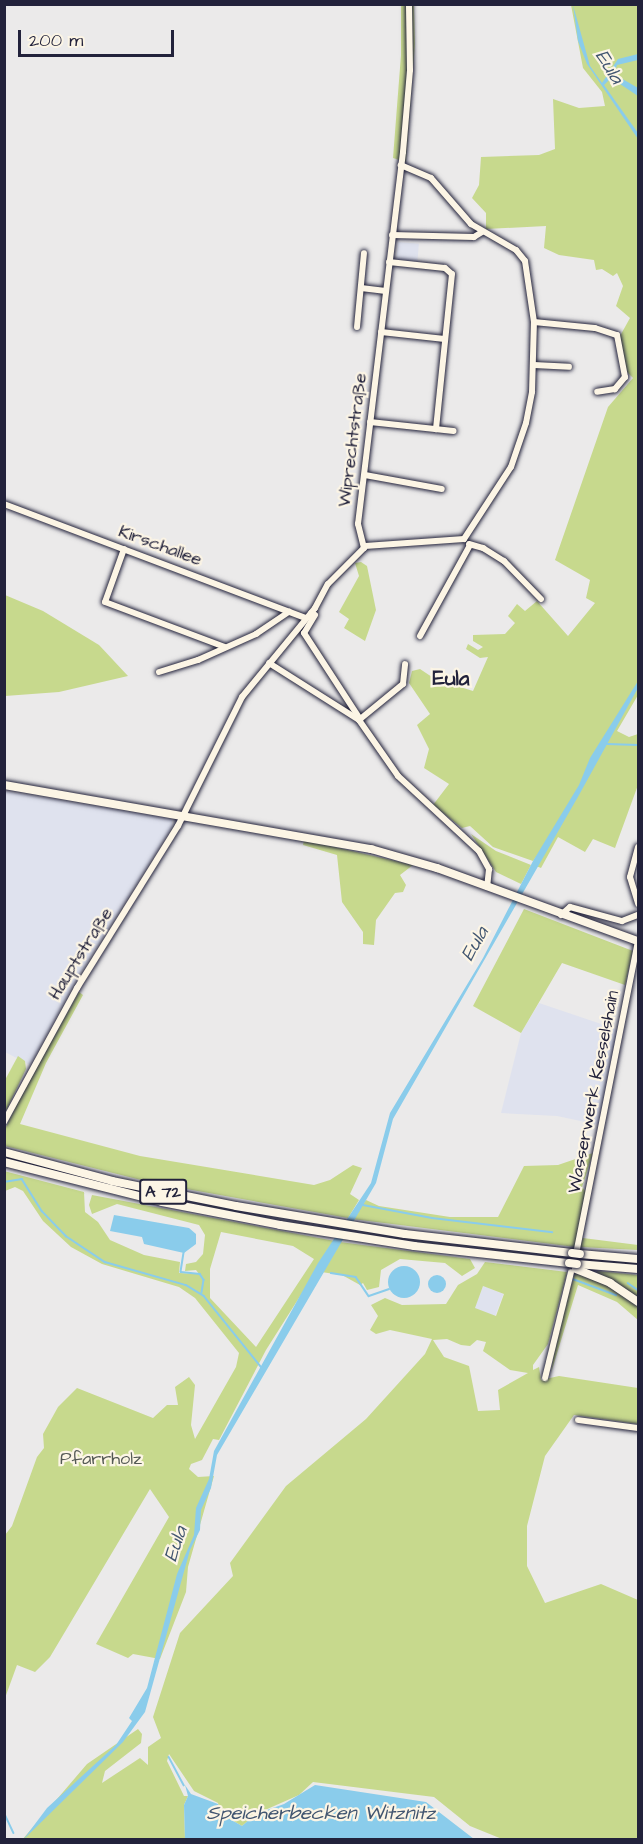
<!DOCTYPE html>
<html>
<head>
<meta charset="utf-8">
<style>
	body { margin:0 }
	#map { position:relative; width:643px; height:1844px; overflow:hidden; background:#ebeaea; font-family:"Architects Daughter",sans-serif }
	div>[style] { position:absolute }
	.built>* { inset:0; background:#dfe2ee; transform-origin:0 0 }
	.green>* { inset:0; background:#c7d98d }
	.water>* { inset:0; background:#8acceb }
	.round { border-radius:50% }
	.stream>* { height:1.5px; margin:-0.75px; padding:0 0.75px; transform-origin:0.75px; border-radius:0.75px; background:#8acceb }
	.roads { filter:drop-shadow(0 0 2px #22223b) drop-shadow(0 0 2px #22223b) }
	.minor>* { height:6px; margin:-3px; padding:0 3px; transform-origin:3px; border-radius:3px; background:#fcf5e5 }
	.major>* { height:8px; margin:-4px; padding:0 4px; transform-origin:4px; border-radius:4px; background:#fcf5e5 }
	.highway>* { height:8px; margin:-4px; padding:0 4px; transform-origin:4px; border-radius:4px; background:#fcf5e5 }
	.bridges { filter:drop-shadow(0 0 2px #22223b) drop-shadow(0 0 2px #22223b) }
	.highway-bridge>* { height:8px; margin:-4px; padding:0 4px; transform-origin:4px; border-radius:4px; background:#fcf5e5 }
	span { translate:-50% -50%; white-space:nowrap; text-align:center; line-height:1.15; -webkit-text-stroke:4.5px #fcf5e5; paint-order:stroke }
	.shield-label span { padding:2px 4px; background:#fcf5e5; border:2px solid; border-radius:4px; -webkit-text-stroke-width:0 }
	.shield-label { font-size:16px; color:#22223b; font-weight:700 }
	.street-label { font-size:18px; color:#22223b }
	.park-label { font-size:18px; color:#545954 }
	.water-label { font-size:20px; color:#415570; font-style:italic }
	.quarter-label { font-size:21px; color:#22223b; font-weight:700 }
	.frame { position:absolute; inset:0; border:6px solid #22223b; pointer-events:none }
	.scale { position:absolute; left:18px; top:30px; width:156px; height:27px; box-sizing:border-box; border:3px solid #22223b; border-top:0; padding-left:8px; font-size:18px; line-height:21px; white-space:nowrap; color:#22223b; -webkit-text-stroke:4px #fcf5e5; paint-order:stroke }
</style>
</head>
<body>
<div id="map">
	<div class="built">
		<div style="left:398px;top:242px;width:21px;height:18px;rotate:5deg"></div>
		<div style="clip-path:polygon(4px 791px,172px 819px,172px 827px,75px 982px,30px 1065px,5px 1052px)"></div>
		<div style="clip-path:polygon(539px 1003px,619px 1030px,604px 1126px,557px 1116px,501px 1113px,521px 1033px)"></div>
		<div style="left:483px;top:1286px;width:22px;height:24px;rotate:21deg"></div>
	</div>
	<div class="green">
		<div style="clip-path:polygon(401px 5px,414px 5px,415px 44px,406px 162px,393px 158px,401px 55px)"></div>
		<div style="clip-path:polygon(571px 5px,638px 5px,638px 695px,617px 731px,629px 737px,638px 734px,638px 785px,615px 848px,593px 839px,585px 852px,558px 837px,541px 868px,536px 866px,555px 831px,533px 861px,493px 847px,470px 826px,462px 828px,433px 805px,449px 784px,424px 768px,429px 749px,417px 725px,430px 714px,409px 683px,412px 671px,420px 669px,435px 679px,473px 691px,488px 657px,480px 658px,466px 649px,468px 644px,478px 650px,483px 647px,473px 641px,473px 635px,505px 634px,515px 623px,508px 616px,517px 604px,525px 611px,537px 601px,568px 636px,595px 603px,586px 598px,590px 580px,555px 560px,608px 407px,633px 378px,625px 370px,620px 336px,630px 318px,616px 306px,623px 286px,617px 273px,613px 276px,602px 269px,596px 270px,594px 260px,559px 255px,544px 248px,546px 226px,486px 229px,486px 213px,472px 198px,479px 185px,481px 157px,539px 155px,555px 149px,553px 99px,579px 108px,605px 106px,602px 92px,583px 68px)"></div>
		<div style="clip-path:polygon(361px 562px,367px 566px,376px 610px,365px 641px,344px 628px,349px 619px,339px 612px,359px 576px,355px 563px)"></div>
		<div style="clip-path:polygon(5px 595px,43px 611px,99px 645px,128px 676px,59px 692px,5px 696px)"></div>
		<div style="clip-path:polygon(471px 834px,496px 851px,531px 865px,521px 884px,496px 872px)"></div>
		<div style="clip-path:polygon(304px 840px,413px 865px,400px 875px,406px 885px,403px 892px,395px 893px,376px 920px,374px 945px,363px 944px,363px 932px,342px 902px,337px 855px,303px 845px)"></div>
		<div style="clip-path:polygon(524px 909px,633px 951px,625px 985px,562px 963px,521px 1033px,473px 1006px)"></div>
		<div style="clip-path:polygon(79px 992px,83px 995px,46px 1063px,20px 1124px,140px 1156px,314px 1185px,330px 1180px,353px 1165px,362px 1168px,350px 1194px,359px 1200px,348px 1218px,153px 1183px,5px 1146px,4px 1131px,21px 1096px)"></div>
		<div style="clip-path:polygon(18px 1056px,25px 1061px,26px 1069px,5px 1113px,5px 1080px)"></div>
		<div style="clip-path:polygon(593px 1153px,582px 1187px,587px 1193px,575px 1247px,352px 1219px,366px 1200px,379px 1206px,450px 1217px,498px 1217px,524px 1166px,558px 1165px)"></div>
		<div style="clip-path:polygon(evenodd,4px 1171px,84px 1192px,85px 1212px,98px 1222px,110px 1240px,144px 1255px,180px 1262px,179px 1273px,199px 1274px,196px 1270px,185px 1271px,186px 1264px,196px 1262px,203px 1254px,205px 1235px,199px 1225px,117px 1204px,92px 1214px,89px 1205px,92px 1195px,335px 1241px,266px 1350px,219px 1440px,213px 1439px,202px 1460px,191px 1464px,189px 1469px,198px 1477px,214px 1476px,188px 1567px,186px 1592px,160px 1659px,133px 1654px,128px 1658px,96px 1644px,169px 1517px,150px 1489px,50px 1657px,35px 1672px,17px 1665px,5px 1698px,5px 1535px,12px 1526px,37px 1457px,44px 1448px,43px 1434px,58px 1407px,77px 1388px,153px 1418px,167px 1405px,178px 1405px,175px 1387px,189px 1377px,195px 1385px,191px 1425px,195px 1439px,236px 1367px,239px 1353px,195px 1298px,179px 1287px,102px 1264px,71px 1247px,43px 1221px,23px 1191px,15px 1187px,5px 1191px,4px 1171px,221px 1232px,293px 1246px,314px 1259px,256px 1347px,210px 1298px,210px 1269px,221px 1232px)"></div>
		<div style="clip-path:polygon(583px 1238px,638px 1245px,638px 1250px,580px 1247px)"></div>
		<div style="clip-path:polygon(340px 1242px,470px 1259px,475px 1268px,462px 1276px,445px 1263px,400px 1259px,381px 1270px,379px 1287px,367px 1290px,363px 1283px,360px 1285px,342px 1275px,321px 1272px)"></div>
		<div style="clip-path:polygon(evenodd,485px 1262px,567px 1272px,548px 1344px,533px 1365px,533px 1370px,539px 1367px,541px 1380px,559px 1376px,638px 1388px,638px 1424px,574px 1415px,545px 1456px,527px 1526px,527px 1566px,545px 1603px,601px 1584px,638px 1600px,638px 1839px,502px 1839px,470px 1826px,434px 1797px,313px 1782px,299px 1795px,256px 1814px,242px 1826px,221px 1814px,218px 1803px,194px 1791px,169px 1754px,167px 1761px,184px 1796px,188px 1796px,184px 1805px,185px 1839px,22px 1840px,87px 1764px,138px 1729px,142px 1734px,141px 1743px,105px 1771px,102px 1783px,140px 1758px,148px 1765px,148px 1747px,161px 1738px,153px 1717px,180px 1633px,233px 1576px,230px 1563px,286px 1486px,366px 1419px,425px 1354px,432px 1339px,390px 1330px,376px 1334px,370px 1330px,378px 1316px,371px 1305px,385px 1298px,402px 1305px,446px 1304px,458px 1285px,477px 1274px,485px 1262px,483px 1286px,504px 1294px,496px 1316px,475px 1308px,483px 1286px,485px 1262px,447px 1339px,461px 1345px,470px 1346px,477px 1340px,486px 1342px,483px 1351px,510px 1370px,528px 1373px,498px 1390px,500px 1410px,478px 1411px,469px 1366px,444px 1357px,433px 1340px,447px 1339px)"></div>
		<div style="clip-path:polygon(597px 1271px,638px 1275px,638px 1300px,597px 1274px)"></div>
		<div style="clip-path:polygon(575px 1273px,603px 1283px,630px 1300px,638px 1307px,638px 1320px,617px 1302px,578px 1285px,551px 1373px,557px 1334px)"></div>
	</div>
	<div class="water">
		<div style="clip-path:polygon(573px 5px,590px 66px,602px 83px,618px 59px,638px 54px,638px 60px,617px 65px,614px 74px,638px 88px,638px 96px,611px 78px,604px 85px,638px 133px,638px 139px,587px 64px,578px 41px)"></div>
		<div style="clip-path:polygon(638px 681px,638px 688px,579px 795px,393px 1119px,376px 1183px,217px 1455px,211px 1488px,201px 1510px,200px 1530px,190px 1550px,145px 1712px,123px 1742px,23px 1840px,47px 1808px,116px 1745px,132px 1721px,129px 1718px,147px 1688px,177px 1574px,194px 1535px,196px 1508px,209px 1479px,214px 1451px,318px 1263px,371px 1183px,390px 1113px,483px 958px,533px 861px,579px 785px,590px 758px)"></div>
		<div style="clip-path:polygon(114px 1215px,189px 1228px,196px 1234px,196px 1244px,184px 1253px,144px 1244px,142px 1237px,110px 1231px)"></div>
		<div class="round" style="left:388px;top:1266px;width:32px;height:32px"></div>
		<div class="round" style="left:428px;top:1275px;width:18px;height:18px"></div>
		<div style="clip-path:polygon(185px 1785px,191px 1794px,218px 1804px,221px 1814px,242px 1826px,256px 1814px,284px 1804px,315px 1785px,426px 1802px,474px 1839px,185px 1839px,184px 1805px,188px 1796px)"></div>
	</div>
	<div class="stream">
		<div style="left:607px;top:744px;width:31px;rotate:2deg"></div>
		<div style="left:4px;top:1182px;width:18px;rotate:-9deg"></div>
		<div style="left:22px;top:1179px;width:38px;rotate:58deg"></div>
		<div style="left:42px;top:1211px;width:35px;rotate:46deg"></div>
		<div style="left:66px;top:1236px;width:47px;rotate:33.7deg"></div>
		<div style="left:105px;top:1262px;width:84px;rotate:15.9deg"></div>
		<div style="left:186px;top:1285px;width:21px;rotate:31deg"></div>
		<div style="left:204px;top:1296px;width:92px;rotate:51.1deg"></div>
		<div style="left:363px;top:1205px;width:70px;rotate:10.7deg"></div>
		<div style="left:432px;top:1218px;width:121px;rotate:6.7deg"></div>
		<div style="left:184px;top:1253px;width:19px;rotate:99deg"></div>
		<div style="left:181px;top:1272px;width:19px;rotate:6deg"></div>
		<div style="left:200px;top:1274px;width:7px;rotate:56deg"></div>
		<div style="left:204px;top:1280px;width:13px;rotate:99deg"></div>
		<div style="left:331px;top:1273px;width:25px;rotate:9deg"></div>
		<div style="left:356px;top:1277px;width:23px;rotate:56deg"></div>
		<div style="left:369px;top:1296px;width:21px;rotate:-19deg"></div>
		<div style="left:573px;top:1279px;width:46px;rotate:20.4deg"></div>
		<div style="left:628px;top:1283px;width:12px;rotate:35deg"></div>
		<div style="left:169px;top:1757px;width:32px;rotate:62deg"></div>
		<div style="left:4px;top:1812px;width:23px;rotate:65deg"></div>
	</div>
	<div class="roads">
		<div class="minor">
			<div style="left:392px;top:235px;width:82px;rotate:1.4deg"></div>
			<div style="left:474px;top:237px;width:9px;rotate:-32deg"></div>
			<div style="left:389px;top:262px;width:56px;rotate:6.1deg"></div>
			<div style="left:445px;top:268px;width:9px;rotate:41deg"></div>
			<div style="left:452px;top:274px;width:156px;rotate:95.9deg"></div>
			<div style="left:361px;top:288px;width:25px;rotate:7deg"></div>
			<div style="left:534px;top:322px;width:61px;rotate:5.6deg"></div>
			<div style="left:595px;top:328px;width:23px;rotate:18deg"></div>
			<div style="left:617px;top:335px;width:43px;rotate:79.2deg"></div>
			<div style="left:625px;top:377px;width:16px;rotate:130deg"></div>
			<div style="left:615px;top:389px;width:18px;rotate:171deg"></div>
			<div style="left:357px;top:327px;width:74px;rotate:-84.6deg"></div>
			<div style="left:381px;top:332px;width:64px;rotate:6.2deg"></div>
			<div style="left:534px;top:365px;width:35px;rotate:3deg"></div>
			<div style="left:370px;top:422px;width:84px;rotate:6.1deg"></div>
			<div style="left:365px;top:475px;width:78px;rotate:10.3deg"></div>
			<div style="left:4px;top:504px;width:322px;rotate:20.7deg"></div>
			<div style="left:469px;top:544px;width:15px;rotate:16deg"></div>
			<div style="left:483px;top:548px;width:25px;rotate:32deg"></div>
			<div style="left:504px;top:561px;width:53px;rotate:45.8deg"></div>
			<div style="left:365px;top:546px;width:99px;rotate:-4deg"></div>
			<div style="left:464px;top:539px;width:86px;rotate:-56.9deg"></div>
			<div style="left:511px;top:467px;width:46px;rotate:-71.2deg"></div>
			<div style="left:526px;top:423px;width:32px;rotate:-79deg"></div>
			<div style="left:532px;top:392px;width:70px;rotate:-88.4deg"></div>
			<div style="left:534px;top:322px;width:62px;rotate:-98.4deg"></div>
			<div style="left:525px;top:261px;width:14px;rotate:-129deg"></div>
			<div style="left:516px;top:250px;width:52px;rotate:-150deg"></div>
			<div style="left:471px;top:224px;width:61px;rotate:-131deg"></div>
			<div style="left:431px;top:178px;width:33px;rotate:-157deg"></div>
			<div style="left:124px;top:549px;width:56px;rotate:109.7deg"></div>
			<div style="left:105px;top:602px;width:128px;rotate:20.6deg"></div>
			<div style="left:311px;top:613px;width:4px;rotate:27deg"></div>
			<div style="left:315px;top:615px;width:21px;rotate:121deg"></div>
			<div style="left:304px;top:633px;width:103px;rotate:56.9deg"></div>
			<div style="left:420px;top:636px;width:104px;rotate:-61.2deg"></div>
			<div style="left:269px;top:663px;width:107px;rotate:32.3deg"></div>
			<div style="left:359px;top:720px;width:68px;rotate:55.1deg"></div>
			<div style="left:398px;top:776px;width:110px;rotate:42.8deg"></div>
			<div style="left:479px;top:851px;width:21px;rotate:61deg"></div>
			<div style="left:489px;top:869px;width:18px;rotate:96deg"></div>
			<div style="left:159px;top:672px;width:41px;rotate:-17.1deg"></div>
			<div style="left:198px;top:660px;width:64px;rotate:-24.1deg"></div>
			<div style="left:256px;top:634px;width:40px;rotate:-34deg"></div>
			<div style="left:359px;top:720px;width:57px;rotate:-39.3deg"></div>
			<div style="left:403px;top:684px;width:20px;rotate:-84deg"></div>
			<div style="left:638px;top:847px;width:31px;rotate:105deg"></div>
			<div style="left:630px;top:877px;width:28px;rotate:73deg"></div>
			<div style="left:561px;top:915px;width:12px;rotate:-42deg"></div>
			<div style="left:570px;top:907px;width:54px;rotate:15.1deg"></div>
			<div style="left:622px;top:921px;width:17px;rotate:-21deg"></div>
			<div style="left:4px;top:1122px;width:153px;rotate:-61.4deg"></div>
			<div style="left:77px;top:988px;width:191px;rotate:-58.1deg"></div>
			<div style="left:178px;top:826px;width:144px;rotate:-63.6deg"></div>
			<div style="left:242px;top:697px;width:115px;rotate:-50.6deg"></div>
			<div style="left:315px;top:608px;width:27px;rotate:-62deg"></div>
			<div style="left:328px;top:584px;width:51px;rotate:-45deg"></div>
			<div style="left:364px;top:548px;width:25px;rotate:-104deg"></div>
			<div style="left:358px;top:524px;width:375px;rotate:-83.1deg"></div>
			<div style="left:403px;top:152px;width:82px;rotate:-85.1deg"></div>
			<div style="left:410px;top:70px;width:66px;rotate:-90.9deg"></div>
			<div style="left:577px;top:1249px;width:314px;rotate:-78.8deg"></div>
			<div style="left:545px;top:1378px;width:109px;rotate:-76.2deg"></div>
			<div style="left:578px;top:1420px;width:61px;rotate:7.6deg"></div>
		</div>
		<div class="major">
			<div style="left:4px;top:785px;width:373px;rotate:9.9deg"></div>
			<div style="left:371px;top:849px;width:69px;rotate:16.1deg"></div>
			<div style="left:437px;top:868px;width:214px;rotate:20deg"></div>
		</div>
		<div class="highway">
			<div style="left:4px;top:1152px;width:112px;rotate:15deg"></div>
			<div style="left:112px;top:1181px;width:126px;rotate:11.4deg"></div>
			<div style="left:236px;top:1206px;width:171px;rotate:9.4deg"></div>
			<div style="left:405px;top:1234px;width:168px;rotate:6.5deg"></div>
			<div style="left:4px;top:1162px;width:163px;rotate:14.2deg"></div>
			<div style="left:162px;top:1202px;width:120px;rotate:11deg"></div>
			<div style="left:280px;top:1225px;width:136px;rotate:8.9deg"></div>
			<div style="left:414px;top:1246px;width:156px;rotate:6.3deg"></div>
			<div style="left:580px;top:1254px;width:58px;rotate:4.9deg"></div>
			<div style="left:577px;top:1264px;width:61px;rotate:4.7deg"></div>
			<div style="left:576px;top:1269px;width:37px;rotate:22deg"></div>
			<div style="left:610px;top:1283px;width:34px;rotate:34deg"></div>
		</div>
	</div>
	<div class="bridges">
		<div class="highway-bridge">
			<div style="left:572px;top:1253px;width:8px;rotate:7deg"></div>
			<div style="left:569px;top:1263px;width:8px;rotate:7deg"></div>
		</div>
	</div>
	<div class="shield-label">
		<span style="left:163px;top:1192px">A 72</span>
	</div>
	<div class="street-label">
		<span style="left:353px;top:440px;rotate:-83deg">Wiprechtstraße</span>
		<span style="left:160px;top:546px;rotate:20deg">Kirschallee</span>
		<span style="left:81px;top:954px;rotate:-58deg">Hauptstraße</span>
		<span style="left:594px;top:1092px;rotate:-79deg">Wasserwerk Kesselshain</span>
	</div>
	<div class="park-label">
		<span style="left:101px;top:1459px">Pfarrholz</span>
	</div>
	<div class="water-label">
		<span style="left:609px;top:67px;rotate:59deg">Eula</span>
		<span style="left:475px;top:944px;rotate:-60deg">Eula</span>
		<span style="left:176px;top:1544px;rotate:-71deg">Eula</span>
		<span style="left:321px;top:1813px">Speicherbecken Witznitz</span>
	</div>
	<div class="quarter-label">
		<span style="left:451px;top:679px">Eula</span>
	</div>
	<div class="frame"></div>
	<div class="scale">200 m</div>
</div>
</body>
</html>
